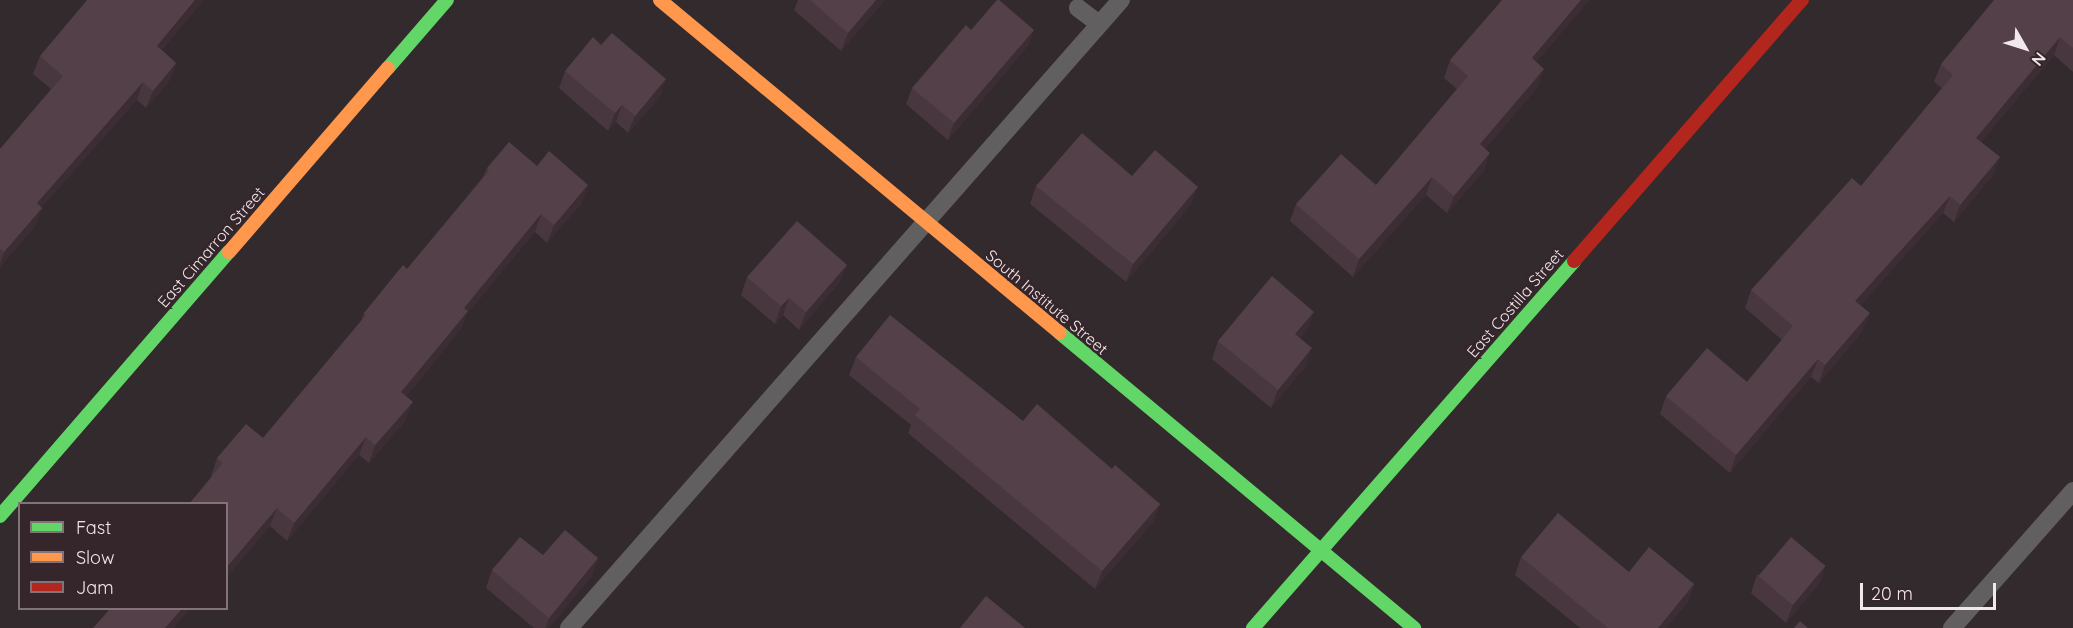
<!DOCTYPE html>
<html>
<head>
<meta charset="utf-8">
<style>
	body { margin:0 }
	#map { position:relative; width:2073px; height:628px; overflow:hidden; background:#322a2c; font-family:Quicksand,sans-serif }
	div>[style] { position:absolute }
	.lane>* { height:18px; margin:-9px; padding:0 9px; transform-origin:9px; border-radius:9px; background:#625f60 }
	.fast>* { height:14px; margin:-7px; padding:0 7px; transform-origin:7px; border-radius:7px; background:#63d668 }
	.slow>* { height:14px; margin:-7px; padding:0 7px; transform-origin:7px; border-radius:7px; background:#ff974d }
	.jam>* { height:14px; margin:-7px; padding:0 7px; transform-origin:7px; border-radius:7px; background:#b3261e }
	.wall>* { inset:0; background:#48373f }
	.shaded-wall>* { inset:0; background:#3b2d33 }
	.building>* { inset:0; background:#544049; transform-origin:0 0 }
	span { translate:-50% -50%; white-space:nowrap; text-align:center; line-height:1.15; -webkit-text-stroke:5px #35262b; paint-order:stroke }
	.street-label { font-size:16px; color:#f2e7eb }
	.legend { position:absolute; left:18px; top:502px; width:210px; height:108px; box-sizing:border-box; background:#35262b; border:2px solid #817378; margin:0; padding:8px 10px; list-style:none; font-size:18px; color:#f2e7eb }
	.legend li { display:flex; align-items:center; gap:12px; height:30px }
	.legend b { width:30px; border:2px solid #817378 }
	.north { position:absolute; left:1995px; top:18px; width:60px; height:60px; -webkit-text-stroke:4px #35262b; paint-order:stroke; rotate:129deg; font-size:16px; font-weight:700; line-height:24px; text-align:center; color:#f2e7eb }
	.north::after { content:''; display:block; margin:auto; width:21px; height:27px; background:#f2e7eb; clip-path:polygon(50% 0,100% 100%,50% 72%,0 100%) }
	.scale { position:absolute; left:1860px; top:583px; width:136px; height:27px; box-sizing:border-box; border:3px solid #f2e7eb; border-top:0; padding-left:8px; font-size:18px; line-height:21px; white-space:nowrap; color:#f2e7eb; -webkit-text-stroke:4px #35262b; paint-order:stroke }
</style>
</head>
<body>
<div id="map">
	<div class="lane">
		<div style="left:1078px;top:8px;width:26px;rotate:37deg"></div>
		<div style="left:569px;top:628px;width:836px;rotate:-48.69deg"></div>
		<div style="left:1952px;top:628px;width:183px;rotate:-48.5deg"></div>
	</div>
	<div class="fast">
		<div style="left:388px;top:68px;width:90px;rotate:-49.1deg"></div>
		<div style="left:1060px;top:333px;width:461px;rotate:39.8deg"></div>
		<div style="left:0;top:516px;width:349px;rotate:-49.1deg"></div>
		<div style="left:1253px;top:628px;width:488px;rotate:-48.8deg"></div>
	</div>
	<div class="slow">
		<div style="left:660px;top:0;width:520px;rotate:39.78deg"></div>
		<div style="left:229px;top:252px;width:243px;rotate:-49.2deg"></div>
	</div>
	<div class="jam">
		<div style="left:1574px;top:261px;width:347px;rotate:-48.9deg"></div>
	</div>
	<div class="wall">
		<div style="clip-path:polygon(798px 0,885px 0,841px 51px,794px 10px)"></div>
		<div style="clip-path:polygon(2073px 0,2073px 72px,2054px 55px,1981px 142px,2000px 157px,1993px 175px,1954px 222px,1943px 213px,1861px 305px,1863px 331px,1819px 383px,1811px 377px,1730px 473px,1660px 414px,1666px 396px,1747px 382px,1782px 340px,1745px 308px,1751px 290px,1861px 186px,1942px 88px,1934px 82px,1941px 64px)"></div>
		<div style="clip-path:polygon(971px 30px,1034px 30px,1028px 46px,948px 140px,906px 104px,912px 88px)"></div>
		<div style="clip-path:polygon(162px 50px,176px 63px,170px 80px,146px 108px,137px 100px,42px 207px,36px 225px,0 267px,0 149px,51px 89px,33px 74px,40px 56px)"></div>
		<div style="clip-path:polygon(1450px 60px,1537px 63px,1538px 87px,1485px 149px,1484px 171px,1447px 213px,1426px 195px,1353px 277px,1290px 221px,1296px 204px,1376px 185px,1457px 89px,1444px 78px)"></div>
		<div style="clip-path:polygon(565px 71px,660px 97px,628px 133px,616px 122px,608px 131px,559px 88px)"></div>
		<div style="clip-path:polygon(487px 168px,582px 203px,547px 243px,535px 232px,466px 315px,461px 329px,406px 396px,406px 420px,369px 463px,359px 455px,287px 541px,270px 526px,226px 578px,226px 504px,211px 476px,217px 458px,263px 438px,361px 321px,364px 313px,407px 269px,483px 177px)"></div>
		<div style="clip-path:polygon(1132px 176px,1191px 205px,1126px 282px,1030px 204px,1036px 186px)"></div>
		<div style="clip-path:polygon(847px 265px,840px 282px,799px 330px,783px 315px,775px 324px,741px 295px,747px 277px)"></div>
		<div style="clip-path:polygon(1308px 329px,1300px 338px,1306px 366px,1271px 408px,1212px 359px,1218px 341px)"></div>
		<div style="clip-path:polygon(856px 357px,1023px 421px,1112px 469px,1160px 504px,1153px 522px,1095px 589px,908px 433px,911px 425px,849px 375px)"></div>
		<div style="clip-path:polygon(1521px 557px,1694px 584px,1688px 602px,1666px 628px,1580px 628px,1515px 575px)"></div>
		<div style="clip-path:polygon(598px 558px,592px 576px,549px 628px,534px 628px,486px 588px,492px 570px)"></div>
		<div style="clip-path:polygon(1825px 566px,1819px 584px,1786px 623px,1751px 593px,1757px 575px)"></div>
	</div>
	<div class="shaded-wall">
		<div style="clip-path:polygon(195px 0,204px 0,151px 64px,157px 46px)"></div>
		<div style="clip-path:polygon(876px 0,885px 0,841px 51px,848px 33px)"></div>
		<div style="clip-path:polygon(1581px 0,1590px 0,1525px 76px,1532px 58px)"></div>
		<div style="clip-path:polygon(1034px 30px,1028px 46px,948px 140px,954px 123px)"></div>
		<div style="clip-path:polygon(2060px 37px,2054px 55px,1970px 155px,1976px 138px)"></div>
		<div style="clip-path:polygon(176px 63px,170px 80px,146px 108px,153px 91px)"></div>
		<div style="clip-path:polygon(1544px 69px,1538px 87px,1474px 162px,1480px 144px)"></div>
		<div style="clip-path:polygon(666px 79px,660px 97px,628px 133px,635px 116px)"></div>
		<div style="clip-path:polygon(143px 82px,137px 100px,30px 221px,37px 203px)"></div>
		<div style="clip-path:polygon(622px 105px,616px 122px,608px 131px,615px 113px)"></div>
		<div style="clip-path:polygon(1490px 153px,1484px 171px,1447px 213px,1454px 196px)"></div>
		<div style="clip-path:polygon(2000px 157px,1993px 175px,1954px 222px,1960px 205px)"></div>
		<div style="clip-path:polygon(1432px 177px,1426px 195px,1353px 277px,1359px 259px)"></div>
		<div style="clip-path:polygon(588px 185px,582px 203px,547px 243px,554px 225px)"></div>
		<div style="clip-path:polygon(1198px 187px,1191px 205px,1126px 282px,1133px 264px)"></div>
		<div style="clip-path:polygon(1950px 196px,1943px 213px,1849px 319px,1855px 301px)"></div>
		<div style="clip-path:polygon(42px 208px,36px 225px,0 267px,0 264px,4px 252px)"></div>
		<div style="clip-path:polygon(541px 214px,535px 232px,466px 315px,461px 329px,394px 410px,401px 392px,464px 308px)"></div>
		<div style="clip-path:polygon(847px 265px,840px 282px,799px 330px,806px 312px)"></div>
		<div style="clip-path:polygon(789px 298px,783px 315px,775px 324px,781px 306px)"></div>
		<div style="clip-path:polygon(1314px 312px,1308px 329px,1289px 351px,1295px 334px)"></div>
		<div style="clip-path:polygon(1870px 313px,1863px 331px,1819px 383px,1825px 365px)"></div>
		<div style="clip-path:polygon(1312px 348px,1306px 366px,1271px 408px,1278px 390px)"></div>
		<div style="clip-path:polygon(1818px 359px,1811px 377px,1730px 473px,1736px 455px)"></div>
		<div style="clip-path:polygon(413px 402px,406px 420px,369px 463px,375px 445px)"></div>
		<div style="clip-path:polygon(366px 437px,359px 455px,287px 541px,294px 523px)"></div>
		<div style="clip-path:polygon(1160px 504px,1153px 522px,1095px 589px,1102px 571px)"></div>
		<div style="clip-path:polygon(277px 508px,270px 526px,226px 578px,226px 568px)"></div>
		<div style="clip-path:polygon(598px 558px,592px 576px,549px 628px,546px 628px,549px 618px)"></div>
		<div style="clip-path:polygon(1825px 566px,1819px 584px,1786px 623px,1793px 605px)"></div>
		<div style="clip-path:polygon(1694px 584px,1688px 602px,1666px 628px,1658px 628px)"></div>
		<div style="clip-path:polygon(182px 609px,190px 609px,174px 628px,165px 628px)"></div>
	</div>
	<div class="building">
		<div style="clip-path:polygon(87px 0,195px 0,157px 46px,176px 63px,153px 91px,143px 82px,37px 203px,42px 208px,4px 252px,0 249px,0 149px,63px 76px,40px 56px)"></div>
		<div style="clip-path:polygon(810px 0,876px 0,848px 33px)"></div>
		<div style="clip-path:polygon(997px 0,999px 0,1034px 30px,954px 123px,912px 88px,966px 25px,971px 30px)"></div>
		<div style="clip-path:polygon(1502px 0,1581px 0,1532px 58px,1544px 69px,1480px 144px,1490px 153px,1454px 196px,1432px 177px,1359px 259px,1296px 204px,1341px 154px,1376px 185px,1468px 76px,1450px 60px)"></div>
		<div style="clip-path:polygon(1994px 0,2073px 0,2073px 48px,2060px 37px,1976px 138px,2000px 157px,1960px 205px,1950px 196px,1855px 301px,1870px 313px,1825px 365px,1818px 359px,1736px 455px,1666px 396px,1707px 348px,1747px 382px,1793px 326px,1751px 290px,1852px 178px,1861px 186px,1953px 75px,1941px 64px)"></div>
		<div style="clip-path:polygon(612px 33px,666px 79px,635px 116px,622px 105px,615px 113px,565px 71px,593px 37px,601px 45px)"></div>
		<div style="clip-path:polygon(1082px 133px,1132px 176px,1155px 150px,1198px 187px,1133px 264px,1036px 186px)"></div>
		<div style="clip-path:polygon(509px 142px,537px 166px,549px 151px,588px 185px,554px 225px,541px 214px,464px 308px,468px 311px,401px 392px,413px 402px,375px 445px,366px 437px,294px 523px,277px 508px,226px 568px,226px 504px,189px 504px,223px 463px,217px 458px,246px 424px,263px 438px,366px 315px,364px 313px,403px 265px,407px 269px,489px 171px,487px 168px)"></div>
		<div style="clip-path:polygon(797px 221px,847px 265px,806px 312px,789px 298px,781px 306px,747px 277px)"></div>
		<div style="clip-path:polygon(1272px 276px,1314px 312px,1295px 334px,1312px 348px,1278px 390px,1218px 341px)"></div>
		<div style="clip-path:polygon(890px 315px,1023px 421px,1037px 404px,1112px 469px,1115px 465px,1160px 504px,1102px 571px,915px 415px,920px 409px,856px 357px)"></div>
		<div style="clip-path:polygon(1558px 513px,1629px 572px,1649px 547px,1694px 584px,1658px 628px,1608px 628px,1521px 557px)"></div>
		<div style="clip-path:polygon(565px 530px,598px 558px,549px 618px,492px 570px,520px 537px,543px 555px)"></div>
		<div style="left:1791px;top:537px;width:45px;height:51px;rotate:40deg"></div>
		<div style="clip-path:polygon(986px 596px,1025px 628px,960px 628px)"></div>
		<div style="clip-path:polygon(110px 609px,182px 609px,165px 628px,93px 628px)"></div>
		<div style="clip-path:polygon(1800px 621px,1808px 628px,1794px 628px)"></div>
	</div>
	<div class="street-label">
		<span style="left:211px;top:247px;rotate:-49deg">East Cimarron Street</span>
		<span style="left:1047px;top:302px;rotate:40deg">South Institute Street</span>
		<span style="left:1515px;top:303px;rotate:-49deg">East Costilla Street</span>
	</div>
	<ul class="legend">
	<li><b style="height:8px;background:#63d668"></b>Fast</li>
	<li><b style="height:8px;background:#ff974d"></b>Slow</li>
	<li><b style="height:8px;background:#b3261e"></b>Jam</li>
	</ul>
	<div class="north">N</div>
	<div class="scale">20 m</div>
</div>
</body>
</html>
